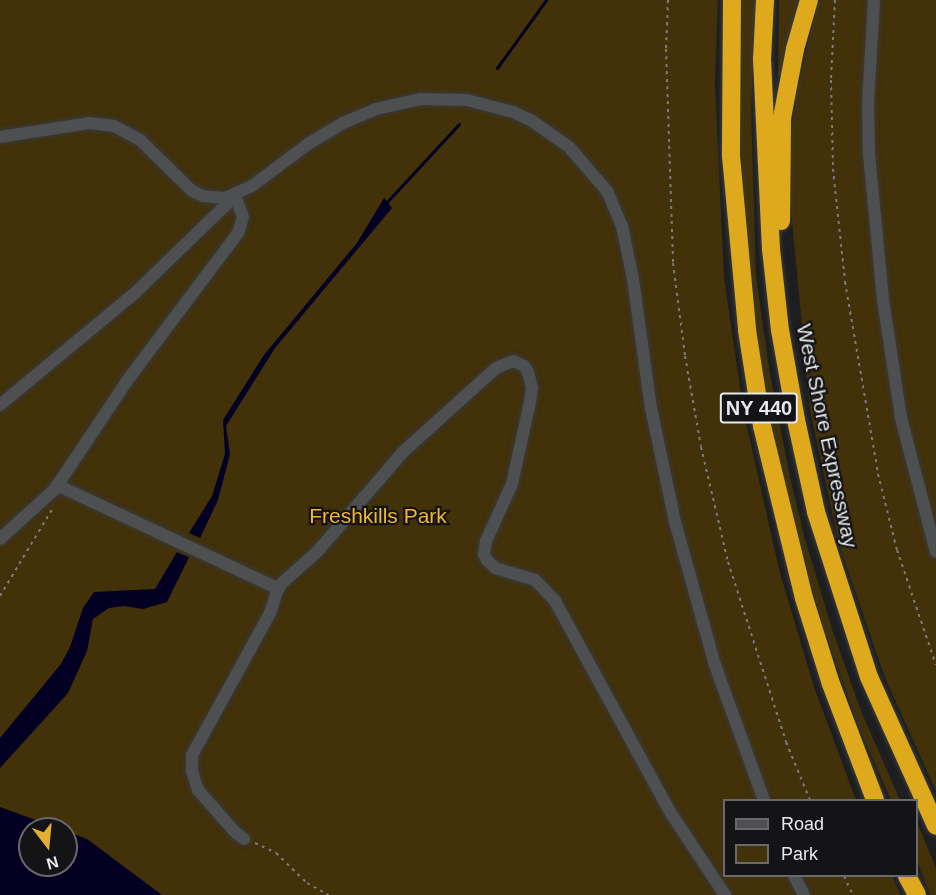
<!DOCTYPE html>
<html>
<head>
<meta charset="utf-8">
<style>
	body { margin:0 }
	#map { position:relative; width:936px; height:895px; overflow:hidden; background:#1d1e20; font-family:Arial,sans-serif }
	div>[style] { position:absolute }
	.green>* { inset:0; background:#423109 }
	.water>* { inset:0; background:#040023 }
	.stream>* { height:3px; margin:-1.5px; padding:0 1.5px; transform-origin:1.5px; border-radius:1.5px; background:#040023 }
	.path>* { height:2px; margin-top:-1px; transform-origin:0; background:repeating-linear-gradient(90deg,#7b7c7e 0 3px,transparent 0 7.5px) }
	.roads { filter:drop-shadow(0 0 2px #383a3b) drop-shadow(0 0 2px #383a3b) }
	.minor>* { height:12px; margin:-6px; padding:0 6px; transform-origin:6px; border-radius:6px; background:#4e4f51 }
	.highway>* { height:18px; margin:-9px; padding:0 9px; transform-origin:9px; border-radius:9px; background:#dfa91d }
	span { translate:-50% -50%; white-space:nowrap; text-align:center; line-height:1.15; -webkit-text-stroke:4.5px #141417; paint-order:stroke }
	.shield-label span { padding:2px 4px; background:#141417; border:2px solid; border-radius:4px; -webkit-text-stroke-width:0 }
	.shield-label { font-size:20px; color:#e8e9ea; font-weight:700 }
	.street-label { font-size:21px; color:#e8e9ea }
	.park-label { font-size:21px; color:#efb72b }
	.legend { position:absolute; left:723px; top:799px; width:195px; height:78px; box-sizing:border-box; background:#141417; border:2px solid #69696b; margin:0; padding:8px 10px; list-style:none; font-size:18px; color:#e8e9ea }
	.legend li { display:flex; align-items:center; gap:12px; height:30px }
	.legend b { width:30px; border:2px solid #69696b }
	.north { position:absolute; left:18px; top:817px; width:60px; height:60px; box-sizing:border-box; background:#141417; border:2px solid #69696b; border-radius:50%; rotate:164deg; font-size:16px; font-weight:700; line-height:24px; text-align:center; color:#e8e9ea }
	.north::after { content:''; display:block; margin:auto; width:21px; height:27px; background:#e2af34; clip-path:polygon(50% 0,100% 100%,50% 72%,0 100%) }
</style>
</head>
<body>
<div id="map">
	<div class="green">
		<div style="clip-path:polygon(evenodd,0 0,718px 0,715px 83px,724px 277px,744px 414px,780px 573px,814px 687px,856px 800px,724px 800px,724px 876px,892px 876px,901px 895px,0 895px,0 0,30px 829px,66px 829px,66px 865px,30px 865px,30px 829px)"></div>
		<div style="clip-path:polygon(742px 0,756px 0,751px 107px,756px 275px,769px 368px,790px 477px,805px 539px,833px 632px,861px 711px,900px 800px,891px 800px,861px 732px,824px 629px,793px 521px,770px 424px,754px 329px,742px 229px,739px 136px)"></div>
		<div style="clip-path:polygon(779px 0,804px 0,784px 77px,778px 76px)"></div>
		<div style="clip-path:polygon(818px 0,936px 0,936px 791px,885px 678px,839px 544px,810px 410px,787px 168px,797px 92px)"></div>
		<div style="clip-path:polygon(917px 822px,936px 868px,936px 895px,930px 895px,917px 861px)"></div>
	</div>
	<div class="water">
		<div style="clip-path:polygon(384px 198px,392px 208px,275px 348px,226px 426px,230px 454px,218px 500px,200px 538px,189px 533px,212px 496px,225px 454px,223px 420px,264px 355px,357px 243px)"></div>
		<div style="clip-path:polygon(177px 552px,189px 557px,167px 602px,143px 609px,124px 606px,109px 608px,93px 619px,87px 651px,68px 693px,0 768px,0 738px,61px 664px,70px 647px,83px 608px,94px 592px,155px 589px)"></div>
		<div style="clip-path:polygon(0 807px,60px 829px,30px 829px,30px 865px,66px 865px,66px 831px,87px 839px,162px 895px,0 895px)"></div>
	</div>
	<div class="stream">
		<div style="left:497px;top:68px;width:84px;rotate:-54.2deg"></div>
		<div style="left:385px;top:204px;width:109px;rotate:-47.2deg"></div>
	</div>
	<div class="path">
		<div style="left:668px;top:0;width:49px;rotate:92.3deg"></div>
		<div style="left:666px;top:49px;width:214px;rotate:88.1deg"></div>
		<div style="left:673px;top:263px;width:94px;rotate:82.6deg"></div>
		<div style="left:685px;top:356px;width:92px;rotate:80deg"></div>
		<div style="left:701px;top:447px;width:118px;rotate:76.8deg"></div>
		<div style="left:728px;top:562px;width:189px;rotate:72.1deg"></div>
		<div style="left:786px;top:742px;width:63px;rotate:67.5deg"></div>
		<div style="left:835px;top:0;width:80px;rotate:92.9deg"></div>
		<div style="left:831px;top:80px;width:89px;rotate:88.7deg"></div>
		<div style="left:833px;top:169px;width:114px;rotate:83.9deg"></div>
		<div style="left:845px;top:282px;width:195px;rotate:80.2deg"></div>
		<div style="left:878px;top:474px;width:78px;rotate:76deg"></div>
		<div style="left:897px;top:550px;width:121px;rotate:71.3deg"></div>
		<div style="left:0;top:596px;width:105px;rotate:-59deg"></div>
		<div style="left:255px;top:843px;width:23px;rotate:25deg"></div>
		<div style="left:276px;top:853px;width:43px;rotate:44.1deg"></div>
		<div style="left:307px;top:883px;width:25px;rotate:29deg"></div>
		<div style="left:844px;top:876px;width:21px;rotate:65deg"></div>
	</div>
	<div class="roads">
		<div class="minor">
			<div style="left:874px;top:0;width:105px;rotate:93.3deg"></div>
			<div style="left:868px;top:105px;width:49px;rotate:88.8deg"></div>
			<div style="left:869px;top:154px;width:147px;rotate:84.5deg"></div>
			<div style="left:883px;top:300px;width:119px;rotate:81.3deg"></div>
			<div style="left:901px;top:418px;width:138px;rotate:75.4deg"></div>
			<div style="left:0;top:137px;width:90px;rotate:-8.9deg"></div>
			<div style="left:89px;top:123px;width:25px;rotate:7deg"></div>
			<div style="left:114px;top:126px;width:30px;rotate:28deg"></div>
			<div style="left:140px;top:140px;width:73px;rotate:44.4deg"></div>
			<div style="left:192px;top:191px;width:12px;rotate:24deg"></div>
			<div style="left:203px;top:196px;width:22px;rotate:5deg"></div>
			<div style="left:225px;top:198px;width:30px;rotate:-24deg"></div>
			<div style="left:252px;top:186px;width:70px;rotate:-36.9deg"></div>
			<div style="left:308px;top:144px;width:41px;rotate:-31deg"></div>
			<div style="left:343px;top:123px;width:36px;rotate:-23deg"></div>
			<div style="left:376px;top:109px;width:45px;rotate:-12.8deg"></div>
			<div style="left:420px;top:99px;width:47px;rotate:1.2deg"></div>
			<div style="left:467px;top:100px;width:48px;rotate:14.6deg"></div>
			<div style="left:513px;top:112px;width:21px;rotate:25deg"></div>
			<div style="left:532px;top:121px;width:45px;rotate:35.1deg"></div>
			<div style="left:569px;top:147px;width:58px;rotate:49.2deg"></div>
			<div style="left:607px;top:191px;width:38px;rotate:67deg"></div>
			<div style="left:622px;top:226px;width:54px;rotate:78.3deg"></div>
			<div style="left:633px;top:279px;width:130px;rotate:82.1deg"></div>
			<div style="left:651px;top:408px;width:116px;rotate:78.1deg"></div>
			<div style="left:675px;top:522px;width:148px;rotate:74.4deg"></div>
			<div style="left:715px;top:665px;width:144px;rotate:70.1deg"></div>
			<div style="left:0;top:405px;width:175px;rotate:-39.7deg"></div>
			<div style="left:135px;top:293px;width:139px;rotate:-44.1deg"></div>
			<div style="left:235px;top:196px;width:22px;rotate:69deg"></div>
			<div style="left:243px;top:217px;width:17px;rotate:107deg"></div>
			<div style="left:238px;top:233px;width:185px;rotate:126.9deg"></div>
			<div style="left:127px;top:381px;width:130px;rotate:123.7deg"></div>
			<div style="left:55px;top:489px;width:74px;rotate:137.7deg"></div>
			<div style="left:57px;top:485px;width:245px;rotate:25.1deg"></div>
			<div style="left:244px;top:839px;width:11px;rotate:-142deg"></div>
			<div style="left:235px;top:832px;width:56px;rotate:-131.4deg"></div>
			<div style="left:198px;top:790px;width:20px;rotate:-108deg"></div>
			<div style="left:192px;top:771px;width:16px;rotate:-90deg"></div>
			<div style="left:192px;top:755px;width:162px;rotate:-61.2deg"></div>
			<div style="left:270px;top:613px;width:23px;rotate:-72deg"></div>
			<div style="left:277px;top:591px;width:9px;rotate:-58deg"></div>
			<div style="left:282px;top:583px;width:47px;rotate:-41.5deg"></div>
			<div style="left:317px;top:552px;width:132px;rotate:-49.3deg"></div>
			<div style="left:403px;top:452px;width:125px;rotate:-42.1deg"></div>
			<div style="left:496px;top:368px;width:18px;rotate:-22deg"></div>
			<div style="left:513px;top:361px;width:12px;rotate:24deg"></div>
			<div style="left:524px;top:366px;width:7px;rotate:56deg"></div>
			<div style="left:528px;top:372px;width:16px;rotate:76deg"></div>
			<div style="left:532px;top:388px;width:14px;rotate:98deg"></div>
			<div style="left:530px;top:402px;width:84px;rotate:102.4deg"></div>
			<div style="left:512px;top:484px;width:63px;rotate:114.5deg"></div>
			<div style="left:486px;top:541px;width:13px;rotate:99deg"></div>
			<div style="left:484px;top:554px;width:7px;rotate:63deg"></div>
			<div style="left:487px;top:560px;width:11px;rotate:45deg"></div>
			<div style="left:495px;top:568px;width:42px;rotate:16.7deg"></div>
			<div style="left:535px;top:580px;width:29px;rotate:46deg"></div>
			<div style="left:555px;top:601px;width:240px;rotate:61.4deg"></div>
			<div style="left:670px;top:812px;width:100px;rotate:56.5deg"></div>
			<div style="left:794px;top:876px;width:21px;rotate:62deg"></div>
		</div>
		<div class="highway">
			<div style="left:732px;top:0;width:156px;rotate:90.4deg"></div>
			<div style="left:731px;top:156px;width:175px;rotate:84.7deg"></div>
			<div style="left:747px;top:330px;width:97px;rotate:81.1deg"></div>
			<div style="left:762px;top:426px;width:177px;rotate:76.3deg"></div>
			<div style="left:804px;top:598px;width:90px;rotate:72.6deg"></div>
			<div style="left:831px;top:684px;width:124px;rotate:69.2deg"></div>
			<div style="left:765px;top:0;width:59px;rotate:92.9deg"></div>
			<div style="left:762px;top:59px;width:190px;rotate:87.3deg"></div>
			<div style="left:771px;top:249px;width:81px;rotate:83.7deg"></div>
			<div style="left:780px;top:330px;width:91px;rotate:79.9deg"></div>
			<div style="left:796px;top:420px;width:94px;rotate:77.7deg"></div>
			<div style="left:816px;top:512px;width:173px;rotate:72.2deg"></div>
			<div style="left:869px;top:677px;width:163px;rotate:65.8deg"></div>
			<div style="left:781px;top:221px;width:103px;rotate:-89.4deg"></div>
			<div style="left:782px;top:118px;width:70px;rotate:-79.3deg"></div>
			<div style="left:795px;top:49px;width:51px;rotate:-74.1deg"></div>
			<div style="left:907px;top:876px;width:21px;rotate:62deg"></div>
		</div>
	</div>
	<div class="shield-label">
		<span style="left:759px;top:408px">NY 440</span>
	</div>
	<div class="street-label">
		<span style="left:827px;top:436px;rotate:78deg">West Shore Expressway</span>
	</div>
	<div class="park-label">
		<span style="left:378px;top:516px">Freshkills Park</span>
	</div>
	<ul class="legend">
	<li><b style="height:8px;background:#4e4f51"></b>Road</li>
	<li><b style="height:16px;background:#423109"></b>Park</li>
	</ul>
	<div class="north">N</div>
</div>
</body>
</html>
